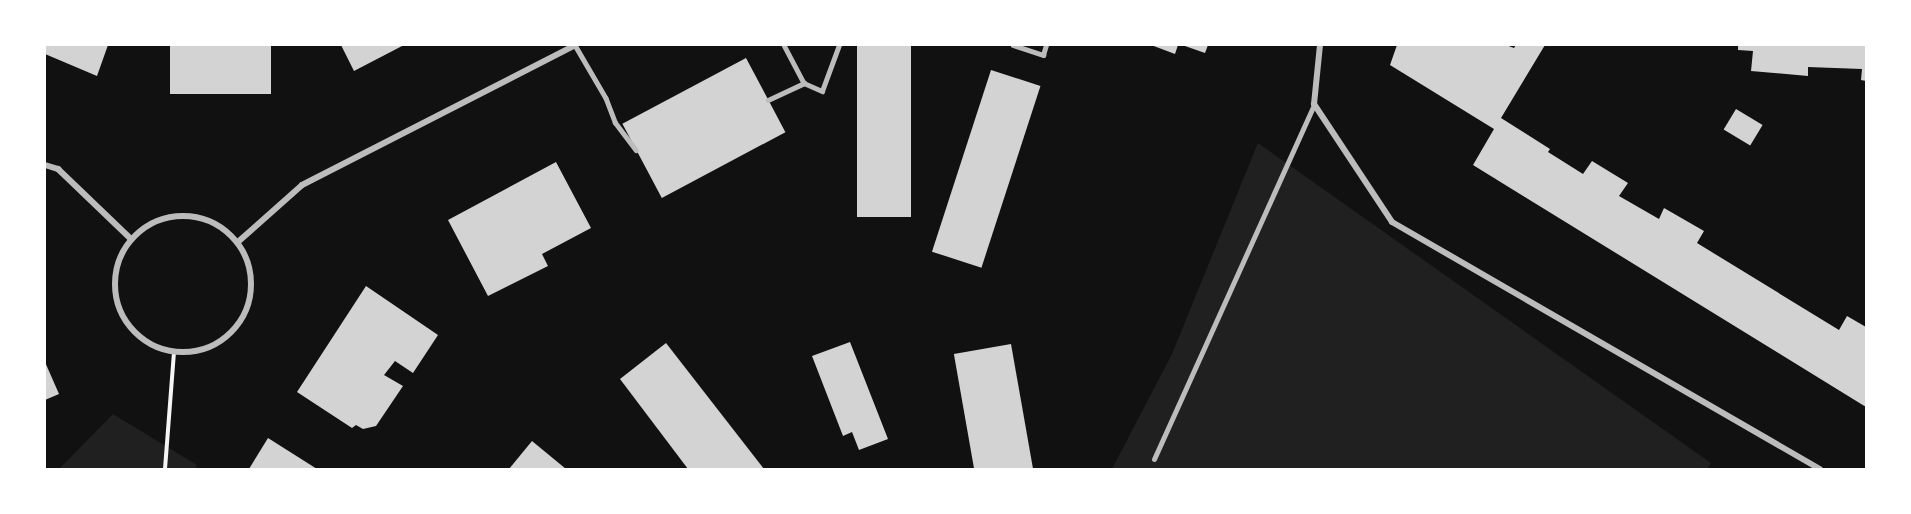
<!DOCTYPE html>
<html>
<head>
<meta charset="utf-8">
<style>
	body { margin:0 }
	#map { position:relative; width:1911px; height:514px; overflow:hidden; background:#111; font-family:"Source Sans 3",sans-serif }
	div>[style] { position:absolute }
	.green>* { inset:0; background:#202020 }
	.building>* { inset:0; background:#d3d3d3; transform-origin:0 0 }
	.path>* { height:4px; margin:-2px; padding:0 2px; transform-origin:2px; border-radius:2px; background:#f5f5f5 }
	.service>* { height:4.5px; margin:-2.25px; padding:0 2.25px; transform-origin:2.25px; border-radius:2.25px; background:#bcbcbc }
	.pedestrian>* { height:5px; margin:-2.5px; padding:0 2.5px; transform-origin:2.5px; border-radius:2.5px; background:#bcbcbc }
	.minor>* { height:6px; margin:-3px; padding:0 3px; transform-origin:3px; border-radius:3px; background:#bcbcbc }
	.minor>.ring { margin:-3px; padding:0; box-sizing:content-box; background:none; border:6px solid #bcbcbc; border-radius:50% }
	span { translate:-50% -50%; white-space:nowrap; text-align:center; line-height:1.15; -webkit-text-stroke:6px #fff; paint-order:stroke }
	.frame { position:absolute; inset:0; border:46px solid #fff; pointer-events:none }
</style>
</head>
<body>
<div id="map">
	<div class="green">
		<div style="clip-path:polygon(1258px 143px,1711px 463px,1707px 469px,1112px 469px,1172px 354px)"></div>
		<div style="clip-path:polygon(113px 414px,197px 465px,195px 469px,59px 469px)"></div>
	</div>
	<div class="building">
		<div style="clip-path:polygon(45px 45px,108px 45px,97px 76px,45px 54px)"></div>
		<div style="left:170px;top:45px;width:101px;height:49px"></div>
		<div style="clip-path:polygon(341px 45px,404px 45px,354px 71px)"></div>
		<div style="left:857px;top:45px;width:54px;height:172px"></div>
		<div style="clip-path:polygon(1151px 45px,1178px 45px,1175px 54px)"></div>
		<div style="clip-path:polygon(1182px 45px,1208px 45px,1205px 53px)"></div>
		<div style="clip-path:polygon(1397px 45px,1506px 45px,1514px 48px,1516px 45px,1545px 45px,1501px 118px,1550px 149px,1548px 152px,1583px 174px,1592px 161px,1628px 183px,1619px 196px,1659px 219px,1664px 208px,1704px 231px,1697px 243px,1839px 330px,1847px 316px,1866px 327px,1866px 407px,1473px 165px,1494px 129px,1390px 65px)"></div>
		<div style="clip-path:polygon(1738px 45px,1866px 45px,1866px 81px,1861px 80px,1862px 69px,1808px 67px,1808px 76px,1751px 71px,1753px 51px,1738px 50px)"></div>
		<div style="left:746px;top:58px;width:84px;height:140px;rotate:62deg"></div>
		<div style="left:991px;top:70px;width:52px;height:191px;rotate:18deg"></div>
		<div style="left:1736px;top:109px;width:31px;height:24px;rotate:31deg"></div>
		<div style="clip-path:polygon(556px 162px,591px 228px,542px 254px,548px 266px,488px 296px,448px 220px)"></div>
		<div style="clip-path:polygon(366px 286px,438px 335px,413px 373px,395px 361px,384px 375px,403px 386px,376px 426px,363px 429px,356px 425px,352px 428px,297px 392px)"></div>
		<div style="clip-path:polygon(850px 342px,888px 439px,859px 450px,852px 432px,843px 436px,812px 356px)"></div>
		<div style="clip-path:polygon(666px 343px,764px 469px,688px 469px,620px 379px)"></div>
		<div style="left:1011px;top:344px;width:127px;height:58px;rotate:80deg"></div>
		<div style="clip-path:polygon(45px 362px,59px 394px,45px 400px)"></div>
		<div style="clip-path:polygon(268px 438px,317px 469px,249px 469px)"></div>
		<div style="clip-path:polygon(532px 441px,566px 469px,509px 469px)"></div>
	</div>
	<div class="path">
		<div style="left:165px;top:469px;width:116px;rotate:-85.6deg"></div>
	</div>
	<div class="service">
		<div style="left:575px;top:45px;width:61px;rotate:59.7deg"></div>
		<div style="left:606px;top:98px;width:26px;rotate:69deg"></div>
		<div style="left:615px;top:122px;width:35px;rotate:53deg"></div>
		<div style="left:784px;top:45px;width:43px;rotate:62.2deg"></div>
		<div style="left:804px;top:83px;width:20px;rotate:24deg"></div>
		<div style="left:822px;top:91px;width:49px;rotate:-69.7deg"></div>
		<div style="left:1013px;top:45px;width:32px;rotate:18deg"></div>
		<div style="left:1043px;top:55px;width:10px;rotate:-73deg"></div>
		<div style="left:768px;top:100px;width:40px;rotate:-25deg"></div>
	</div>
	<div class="pedestrian">
		<div style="left:1154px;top:459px;width:389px;rotate:-65.7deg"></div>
	</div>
	<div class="minor">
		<div style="left:1320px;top:45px;width:59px;rotate:95.8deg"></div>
		<div style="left:1314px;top:104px;width:141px;rotate:56.5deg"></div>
		<div style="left:1392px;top:222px;width:494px;rotate:30deg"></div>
		<div style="left:45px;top:165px;width:14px;rotate:17deg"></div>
		<div style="left:58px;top:169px;width:100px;rotate:43.8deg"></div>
		<div class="ring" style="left:115px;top:216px;width:130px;height:130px"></div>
		<div style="left:239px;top:241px;width:84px;rotate:-41.6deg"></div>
		<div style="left:302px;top:185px;width:307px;rotate:-27.1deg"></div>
	</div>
	<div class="frame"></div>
</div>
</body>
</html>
